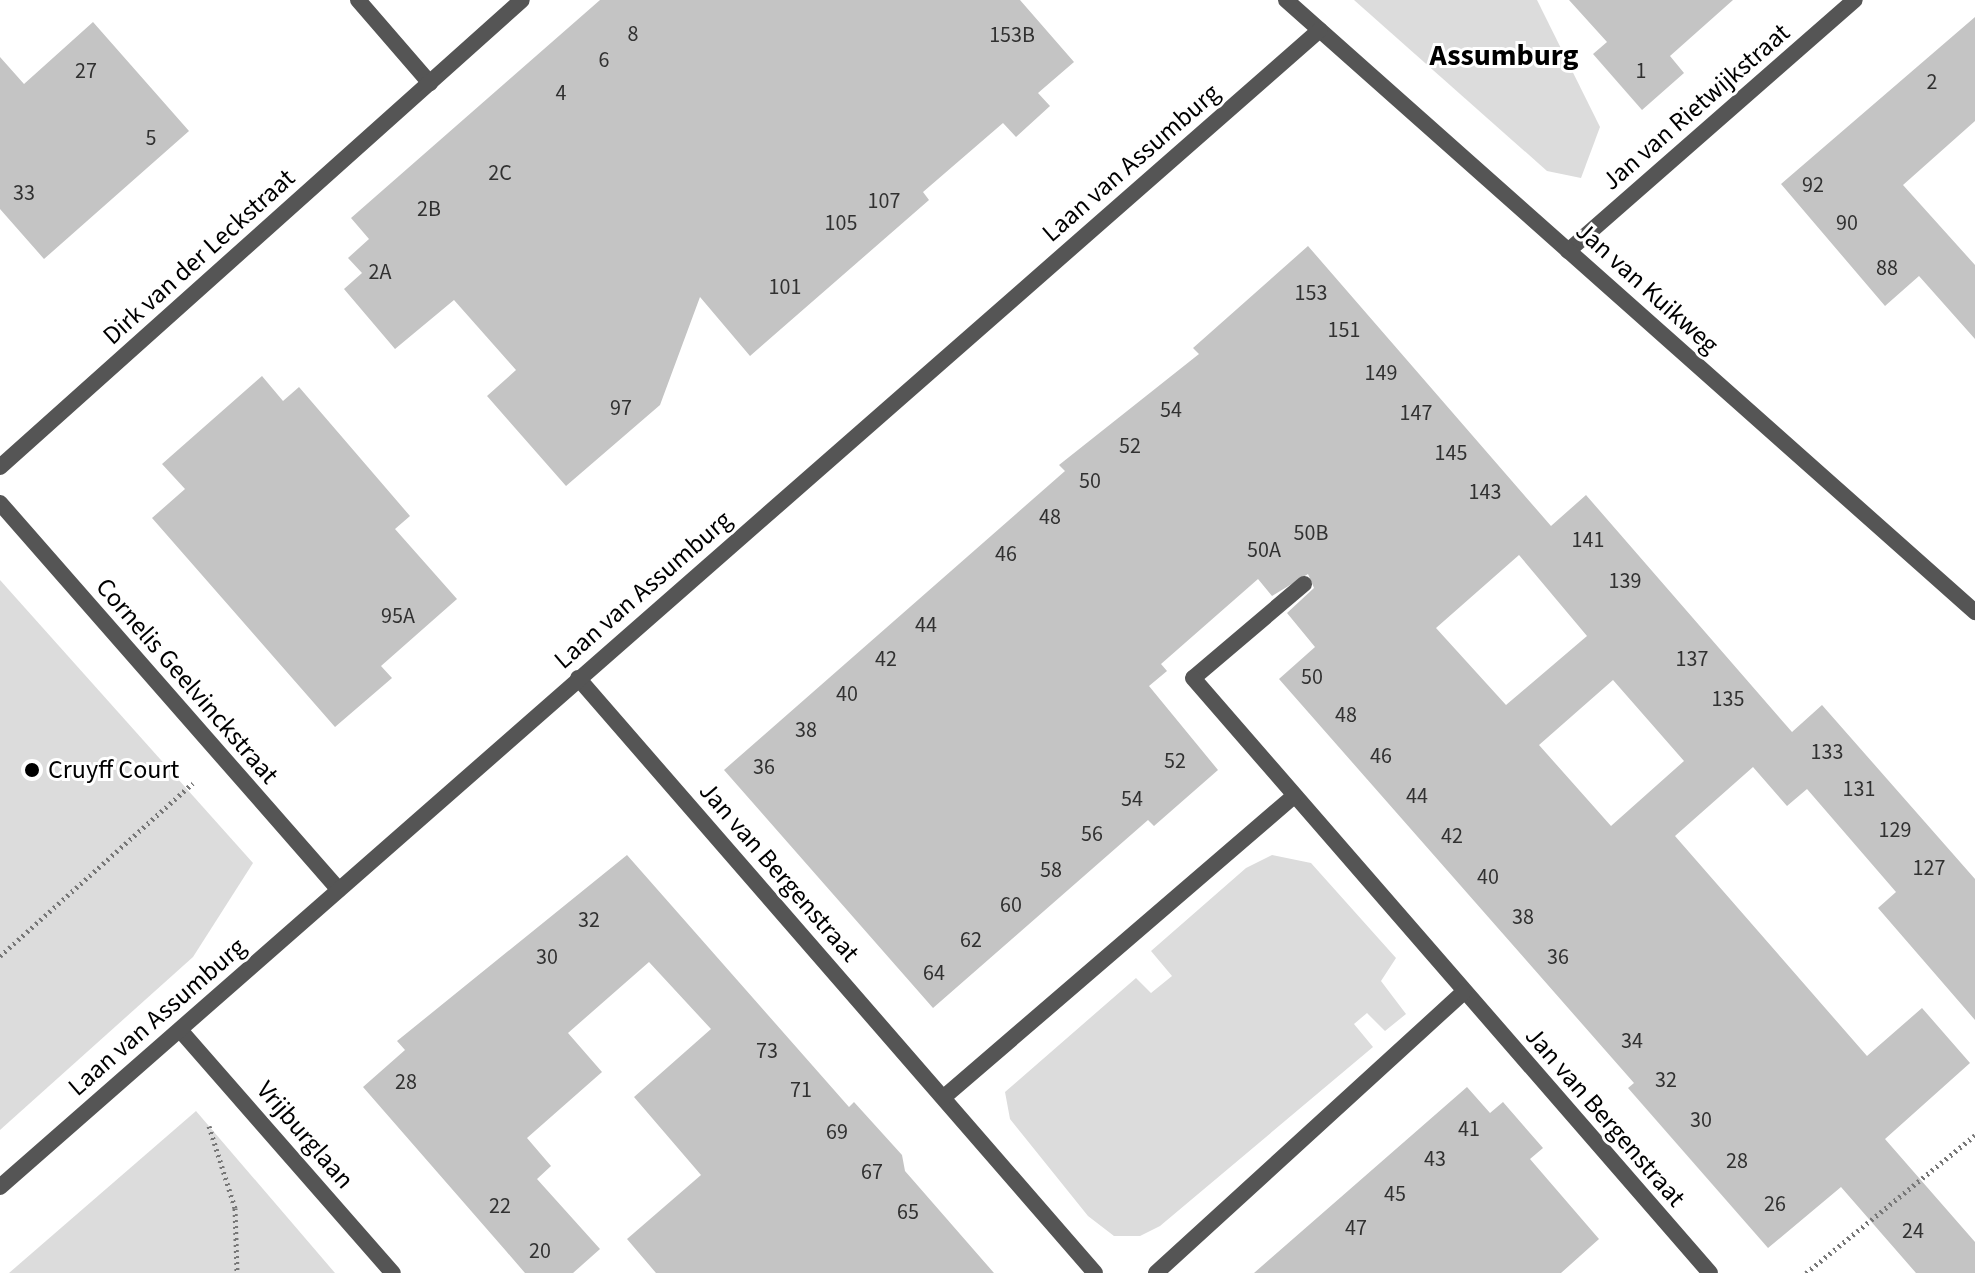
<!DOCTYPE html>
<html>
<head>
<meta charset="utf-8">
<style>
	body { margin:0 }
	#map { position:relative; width:1975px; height:1273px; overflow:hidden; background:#fff; font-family:"Source Sans 3",sans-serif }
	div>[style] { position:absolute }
	.green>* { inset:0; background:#dcdcdc }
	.building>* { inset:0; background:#c4c4c4 }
	.path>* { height:5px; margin-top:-2.5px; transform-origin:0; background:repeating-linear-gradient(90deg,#777 0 2px,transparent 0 6px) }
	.minor>* { height:16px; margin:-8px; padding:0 8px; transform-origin:8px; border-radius:8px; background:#555 }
	.tertiary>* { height:16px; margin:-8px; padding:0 8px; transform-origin:8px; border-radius:8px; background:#555 }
	.dots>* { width:22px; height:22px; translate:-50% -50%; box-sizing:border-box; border:4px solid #fff; border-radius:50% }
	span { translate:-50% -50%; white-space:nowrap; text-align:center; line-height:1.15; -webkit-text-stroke:6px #fff; paint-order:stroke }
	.number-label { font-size:22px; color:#313131 }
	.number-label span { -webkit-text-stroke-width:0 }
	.street-label { font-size:26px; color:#000 }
	.poi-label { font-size:26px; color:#000 }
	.left { translate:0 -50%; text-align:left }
	.quarter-label { font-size:30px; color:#000; font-weight:700 }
</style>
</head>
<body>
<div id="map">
	<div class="green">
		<div style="clip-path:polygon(1354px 0,1537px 0,1600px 127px,1581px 178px,1547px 171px)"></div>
		<div style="clip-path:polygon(0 580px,253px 863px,193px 957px,0 1130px)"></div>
		<div style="clip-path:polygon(1272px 855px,1311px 863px,1396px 958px,1381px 981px,1406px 1014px,1385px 1031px,1367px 1013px,1354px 1024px,1373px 1047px,1160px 1226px,1140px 1236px,1114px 1236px,1088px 1216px,1010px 1119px,1005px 1092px,1136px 978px,1151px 993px,1172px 976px,1151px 951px,1246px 868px)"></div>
		<div style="clip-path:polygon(196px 1111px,335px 1273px,9px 1273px)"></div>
	</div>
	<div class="building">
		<div style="clip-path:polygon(600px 0,1020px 0,1074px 62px,1038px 93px,1050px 106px,1016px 137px,1003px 123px,923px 192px,929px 200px,750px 356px,700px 297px,660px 405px,566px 486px,487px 396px,516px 370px,454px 300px,395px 349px,344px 289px,362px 273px,348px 258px,369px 239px,351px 218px)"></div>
		<div style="clip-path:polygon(1569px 0,1733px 0,1670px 56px,1684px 73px,1642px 110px,1593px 54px,1607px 42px)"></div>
		<div style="clip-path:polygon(1975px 17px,1975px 121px,1903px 185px,1975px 265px,1975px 339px,1919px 276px,1885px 306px,1781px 184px)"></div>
		<div style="clip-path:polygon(93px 22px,189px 131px,44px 259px,0 209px,0 57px,24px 84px)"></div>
		<div style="clip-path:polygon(evenodd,1308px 246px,1551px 526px,1586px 495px,1792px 732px,1822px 705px,1975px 879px,1975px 1020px,1878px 908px,1896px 892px,1807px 789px,1787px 806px,1753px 767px,1675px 836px,1867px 1056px,1922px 1008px,1970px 1063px,1885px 1139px,1975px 1242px,1975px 1273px,1916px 1273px,1841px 1187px,1768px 1248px,1628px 1088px,1634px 1083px,1279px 679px,1315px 647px,1287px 613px,1314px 588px,1308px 574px,1272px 596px,1258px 579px,1161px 664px,1167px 671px,1149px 686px,1218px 770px,1154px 826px,1148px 820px,933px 1008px,724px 770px,1065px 471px,1059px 465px,1199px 354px,1193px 348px,1308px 246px,1519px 555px,1587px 636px,1506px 705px,1436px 628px,1519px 555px,1308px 246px,1613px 680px,1684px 761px,1611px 826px,1539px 745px,1613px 680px)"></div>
		<div style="clip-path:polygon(262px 376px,283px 401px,299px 387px,410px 516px,395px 529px,457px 599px,381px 666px,392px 678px,335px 727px,152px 518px,185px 489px,162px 464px)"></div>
		<div style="clip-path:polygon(627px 855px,849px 1107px,854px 1102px,902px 1155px,905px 1171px,994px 1273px,656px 1273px,627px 1239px,701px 1175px,634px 1097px,711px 1029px,649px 962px,568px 1033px,602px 1072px,527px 1138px,551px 1166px,537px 1179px,600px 1249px,573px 1273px,525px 1273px,506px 1251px,363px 1087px,405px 1050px,397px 1041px)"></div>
		<div style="clip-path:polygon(1467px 1087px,1490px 1113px,1503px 1102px,1543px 1148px,1530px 1159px,1599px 1239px,1561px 1273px,1254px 1273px)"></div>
	</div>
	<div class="path">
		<div style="left:0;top:956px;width:259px;rotate:-41.9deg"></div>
		<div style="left:209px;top:1126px;width:86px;rotate:72.4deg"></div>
		<div style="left:235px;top:1208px;width:65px;rotate:88.2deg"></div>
		<div style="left:1806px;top:1273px;width:218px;rotate:-39.2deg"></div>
	</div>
	<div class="minor">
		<div style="left:358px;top:0;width:110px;rotate:49.1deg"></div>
		<div style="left:1568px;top:251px;width:381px;rotate:-41.2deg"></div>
		<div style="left:0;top:467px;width:700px;rotate:-41.82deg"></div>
		<div style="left:0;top:503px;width:514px;rotate:48.78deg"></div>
		<div style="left:1304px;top:584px;width:145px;rotate:139.7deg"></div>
		<div style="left:1193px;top:678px;width:788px;rotate:49.01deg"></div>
		<div style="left:578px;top:678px;width:788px;rotate:49.01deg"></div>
		<div style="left:180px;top:1030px;width:323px;rotate:48.8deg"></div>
		<div style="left:944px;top:1097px;width:462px;rotate:-40.7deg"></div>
		<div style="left:1156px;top:1273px;width:416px;rotate:-42.4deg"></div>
	</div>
	<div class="tertiary">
		<div style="left:1286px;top:0;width:922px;rotate:41.61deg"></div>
		<div style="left:0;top:1187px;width:1755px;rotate:-41.24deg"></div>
	</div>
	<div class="dots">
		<div style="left:32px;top:770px;background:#000"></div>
	</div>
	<div class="number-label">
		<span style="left:633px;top:35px">8</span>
		<span style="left:1012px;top:36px">153B</span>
		<span style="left:604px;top:61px">6</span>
		<span style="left:86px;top:72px">27</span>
		<span style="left:1641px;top:72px">1</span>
		<span style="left:1932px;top:83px">2</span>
		<span style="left:561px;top:94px">4</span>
		<span style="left:151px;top:139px">5</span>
		<span style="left:500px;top:174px">2C</span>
		<span style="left:1813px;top:186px">92</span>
		<span style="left:24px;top:194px">33</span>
		<span style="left:884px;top:202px">107</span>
		<span style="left:429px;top:210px">2B</span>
		<span style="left:841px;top:224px">105</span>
		<span style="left:1847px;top:224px">90</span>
		<span style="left:1887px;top:269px">88</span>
		<span style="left:380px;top:273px">2A</span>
		<span style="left:785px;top:288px">101</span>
		<span style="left:1311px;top:294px">153</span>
		<span style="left:1344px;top:331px">151</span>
		<span style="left:1381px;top:374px">149</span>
		<span style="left:621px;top:409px">97</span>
		<span style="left:1171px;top:411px">54</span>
		<span style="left:1416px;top:414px">147</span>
		<span style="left:1130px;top:447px">52</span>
		<span style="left:1451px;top:454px">145</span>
		<span style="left:1090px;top:482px">50</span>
		<span style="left:1485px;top:493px">143</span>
		<span style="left:1050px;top:518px">48</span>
		<span style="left:1311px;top:534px">50B</span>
		<span style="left:1588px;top:541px">141</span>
		<span style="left:1264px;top:551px">50A</span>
		<span style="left:1006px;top:555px">46</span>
		<span style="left:1625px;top:582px">139</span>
		<span style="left:398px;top:617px">95A</span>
		<span style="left:926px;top:626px">44</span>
		<span style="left:886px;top:660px">42</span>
		<span style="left:1692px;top:660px">137</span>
		<span style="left:1312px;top:678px">50</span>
		<span style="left:847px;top:695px">40</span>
		<span style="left:1728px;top:700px">135</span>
		<span style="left:1346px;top:716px">48</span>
		<span style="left:806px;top:731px">38</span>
		<span style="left:1827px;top:753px">133</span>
		<span style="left:1381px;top:757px">46</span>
		<span style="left:1175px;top:762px">52</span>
		<span style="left:764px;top:768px">36</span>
		<span style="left:1859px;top:790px">131</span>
		<span style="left:1417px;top:797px">44</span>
		<span style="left:1132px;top:800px">54</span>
		<span style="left:1895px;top:831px">129</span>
		<span style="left:1092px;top:835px">56</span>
		<span style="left:1452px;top:837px">42</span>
		<span style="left:1929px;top:869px">127</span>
		<span style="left:1051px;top:871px">58</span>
		<span style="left:1488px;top:878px">40</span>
		<span style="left:1011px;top:906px">60</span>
		<span style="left:1523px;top:918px">38</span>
		<span style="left:589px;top:921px">32</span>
		<span style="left:971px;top:941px">62</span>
		<span style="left:547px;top:958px">30</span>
		<span style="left:1558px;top:958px">36</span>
		<span style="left:934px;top:974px">64</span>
		<span style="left:1632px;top:1042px">34</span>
		<span style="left:767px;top:1052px">73</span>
		<span style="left:1666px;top:1081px">32</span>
		<span style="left:406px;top:1083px">28</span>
		<span style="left:801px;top:1091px">71</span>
		<span style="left:1701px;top:1121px">30</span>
		<span style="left:1469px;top:1130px">41</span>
		<span style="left:837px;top:1133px">69</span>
		<span style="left:1435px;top:1160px">43</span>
		<span style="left:1737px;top:1162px">28</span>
		<span style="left:872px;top:1173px">67</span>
		<span style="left:1395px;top:1195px">45</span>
		<span style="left:1775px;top:1205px">26</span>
		<span style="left:500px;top:1207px">22</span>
		<span style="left:908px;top:1213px">65</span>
		<span style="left:1356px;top:1229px">47</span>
		<span style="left:1913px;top:1232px">24</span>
		<span style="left:540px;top:1252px">20</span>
	</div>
	<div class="street-label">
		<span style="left:1696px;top:107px;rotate:-41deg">Jan van Rietwijkstraat</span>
		<span style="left:1131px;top:163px;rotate:-41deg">Laan van Assumburg</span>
		<span style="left:199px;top:257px;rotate:-42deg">Dirk van der Leckstraat</span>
		<span style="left:1647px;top:288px;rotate:42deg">Jan van Kuikweg</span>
		<span style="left:643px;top:590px;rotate:-41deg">Laan van Assumburg</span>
		<span style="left:187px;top:681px;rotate:49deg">Cornelis Geelvinckstraat</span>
		<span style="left:779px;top:872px;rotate:49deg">Jan van Bergenstraat</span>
		<span style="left:157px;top:1017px;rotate:-41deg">Laan van Assumburg</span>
		<span style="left:1605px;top:1117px;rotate:49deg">Jan van Bergenstraat</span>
		<span style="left:305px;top:1135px;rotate:49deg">Vrijburglaan</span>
	</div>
	<div class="poi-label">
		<span class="left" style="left:48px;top:770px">Cruyff Court</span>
	</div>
	<div class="quarter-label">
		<span style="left:1504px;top:56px">Assumburg</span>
	</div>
</div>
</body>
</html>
